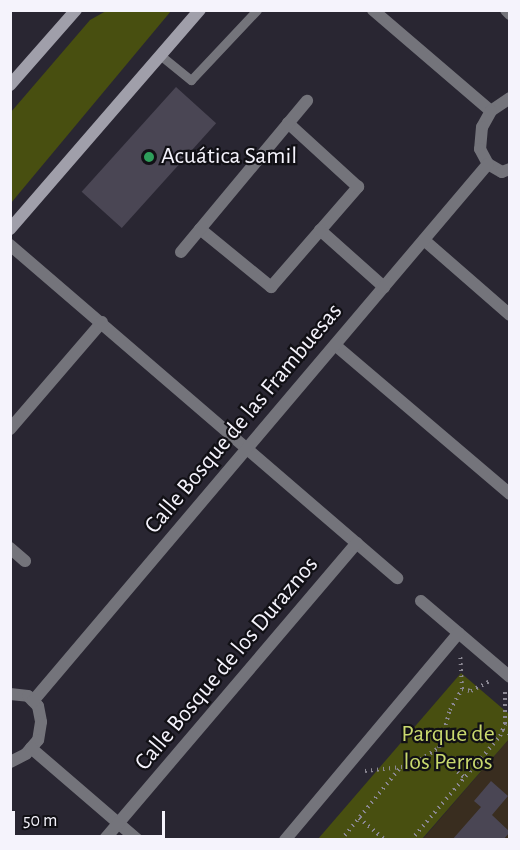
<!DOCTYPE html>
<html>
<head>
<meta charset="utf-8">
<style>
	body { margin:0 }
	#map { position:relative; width:520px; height:850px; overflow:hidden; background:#292632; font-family:"Alegreya Sans",sans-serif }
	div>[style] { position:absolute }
	.education>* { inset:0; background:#392d1f }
	.green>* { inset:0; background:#484f10 }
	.building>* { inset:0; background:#4a4654; transform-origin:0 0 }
	.path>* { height:4px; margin-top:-2px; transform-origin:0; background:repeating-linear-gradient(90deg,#8b8893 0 1.5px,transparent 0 6px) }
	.lane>* { height:9px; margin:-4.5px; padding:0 4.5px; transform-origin:4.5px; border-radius:4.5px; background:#74747b }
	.street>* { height:12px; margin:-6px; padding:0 6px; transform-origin:6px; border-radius:6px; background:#74747b }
	.secondary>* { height:12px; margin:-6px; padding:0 6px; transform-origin:6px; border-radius:6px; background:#a09faa }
	.dots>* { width:16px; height:16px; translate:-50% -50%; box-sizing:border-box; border:3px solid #111015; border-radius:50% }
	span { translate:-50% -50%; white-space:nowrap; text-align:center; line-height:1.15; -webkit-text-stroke:4.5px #111015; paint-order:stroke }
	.poi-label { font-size:24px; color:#f5f3fc }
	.left { translate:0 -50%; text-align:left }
	.street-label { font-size:24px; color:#f5f3fc }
	.park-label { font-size:24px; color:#c9d96e }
	.frame { position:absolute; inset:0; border:12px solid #f5f3fc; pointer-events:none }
	.scale { position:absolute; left:12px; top:811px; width:153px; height:27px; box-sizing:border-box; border:3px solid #f5f3fc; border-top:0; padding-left:8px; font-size:18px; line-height:21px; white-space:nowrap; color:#f5f3fc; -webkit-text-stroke:4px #111015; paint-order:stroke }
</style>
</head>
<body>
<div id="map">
	<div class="education">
		<div style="clip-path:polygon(509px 739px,509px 839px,422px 840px)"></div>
	</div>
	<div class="green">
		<div style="clip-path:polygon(106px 11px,171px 11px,11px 203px,11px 112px,90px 20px)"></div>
		<div style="clip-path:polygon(461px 673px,509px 714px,509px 739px,422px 839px,318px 839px)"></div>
	</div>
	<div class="building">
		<div style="left:176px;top:87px;width:54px;height:141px;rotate:42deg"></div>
		<div style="clip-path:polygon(491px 781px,508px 796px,492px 815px,510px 832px,503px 840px,452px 840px,481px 807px,474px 801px)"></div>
	</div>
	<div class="path">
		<div style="left:462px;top:689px;width:9px;rotate:13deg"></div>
		<div style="left:471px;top:691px;width:21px;rotate:-28deg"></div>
		<div style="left:503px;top:730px;width:8px;rotate:30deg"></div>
		<div style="left:435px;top:752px;width:38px;rotate:41deg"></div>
		<div style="left:365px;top:771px;width:45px;rotate:-6.3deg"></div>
		<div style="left:410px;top:766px;width:34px;rotate:-32deg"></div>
		<div style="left:439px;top:748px;width:40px;rotate:-74deg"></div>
		<div style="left:450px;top:710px;width:24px;rotate:-60deg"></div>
		<div style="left:462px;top:689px;width:34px;rotate:-93deg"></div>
		<div style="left:359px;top:818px;width:34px;rotate:40deg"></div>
		<div style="left:341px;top:840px;width:93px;rotate:-50.7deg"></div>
		<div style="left:411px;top:840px;width:137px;rotate:-49.4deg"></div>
		<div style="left:500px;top:736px;width:13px;rotate:-67deg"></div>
		<div style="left:505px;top:724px;width:32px;rotate:-90deg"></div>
	</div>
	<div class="lane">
		<div style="left:160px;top:55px;width:40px;rotate:39deg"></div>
		<div style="left:191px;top:80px;width:96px;rotate:-46.7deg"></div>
	</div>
	<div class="street">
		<div style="left:373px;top:10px;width:155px;rotate:40.6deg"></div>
		<div style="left:506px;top:10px;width:6px;rotate:45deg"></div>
		<div style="left:510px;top:98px;width:23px;rotate:146deg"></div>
		<div style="left:491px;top:111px;width:18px;rotate:119deg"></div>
		<div style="left:482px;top:127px;width:22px;rotate:95deg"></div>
		<div style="left:480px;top:149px;width:17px;rotate:62deg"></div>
		<div style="left:488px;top:164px;width:16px;rotate:30deg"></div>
		<div style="left:502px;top:172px;width:9px;rotate:-21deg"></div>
		<div style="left:200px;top:229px;width:92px;rotate:39.2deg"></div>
		<div style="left:271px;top:287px;width:133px;rotate:-49deg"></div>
		<div style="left:358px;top:187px;width:95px;rotate:-137.6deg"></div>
		<div style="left:320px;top:230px;width:86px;rotate:41.7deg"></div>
		<div style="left:424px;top:240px;width:114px;rotate:41.1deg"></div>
		<div style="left:10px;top:245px;width:511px;rotate:40.71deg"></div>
		<div style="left:181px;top:252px;width:197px;rotate:-50.2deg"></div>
		<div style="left:335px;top:345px;width:230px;rotate:40.4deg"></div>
		<div style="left:10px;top:429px;width:141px;rotate:-49.3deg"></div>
		<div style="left:10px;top:548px;width:20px;rotate:41deg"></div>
		<div style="left:421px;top:601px;width:117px;rotate:40.5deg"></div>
		<div style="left:10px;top:694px;width:18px;rotate:6deg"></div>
		<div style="left:28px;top:696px;width:14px;rotate:45deg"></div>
		<div style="left:38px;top:706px;width:16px;rotate:79deg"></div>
		<div style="left:41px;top:722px;width:18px;rotate:99deg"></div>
		<div style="left:38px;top:740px;width:18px;rotate:131deg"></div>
		<div style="left:26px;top:754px;width:18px;rotate:153deg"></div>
		<div style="left:33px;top:701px;width:704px;rotate:-49.73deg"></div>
		<div style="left:31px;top:748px;width:141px;rotate:40.7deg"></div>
		<div style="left:104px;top:840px;width:390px;rotate:-49.6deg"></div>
		<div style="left:285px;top:840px;width:270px;rotate:-50deg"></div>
	</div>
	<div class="secondary">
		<div style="left:10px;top:85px;width:100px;rotate:-48.7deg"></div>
		<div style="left:10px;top:229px;width:290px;rotate:-49.1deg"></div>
	</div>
	<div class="dots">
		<div style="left:149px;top:157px;background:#2e9e5b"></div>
	</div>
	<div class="poi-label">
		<span class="left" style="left:161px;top:157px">Acuática Samil</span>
	</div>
	<div class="street-label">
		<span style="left:244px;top:419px;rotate:-50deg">Calle Bosque de las Frambuesas</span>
		<span style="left:227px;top:664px;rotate:-50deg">Calle Bosque de los Duraznos</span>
	</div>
	<div class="park-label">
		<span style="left:448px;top:749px">Parque de<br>los Perros</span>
	</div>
	<div class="frame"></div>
	<div class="scale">50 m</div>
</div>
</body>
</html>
